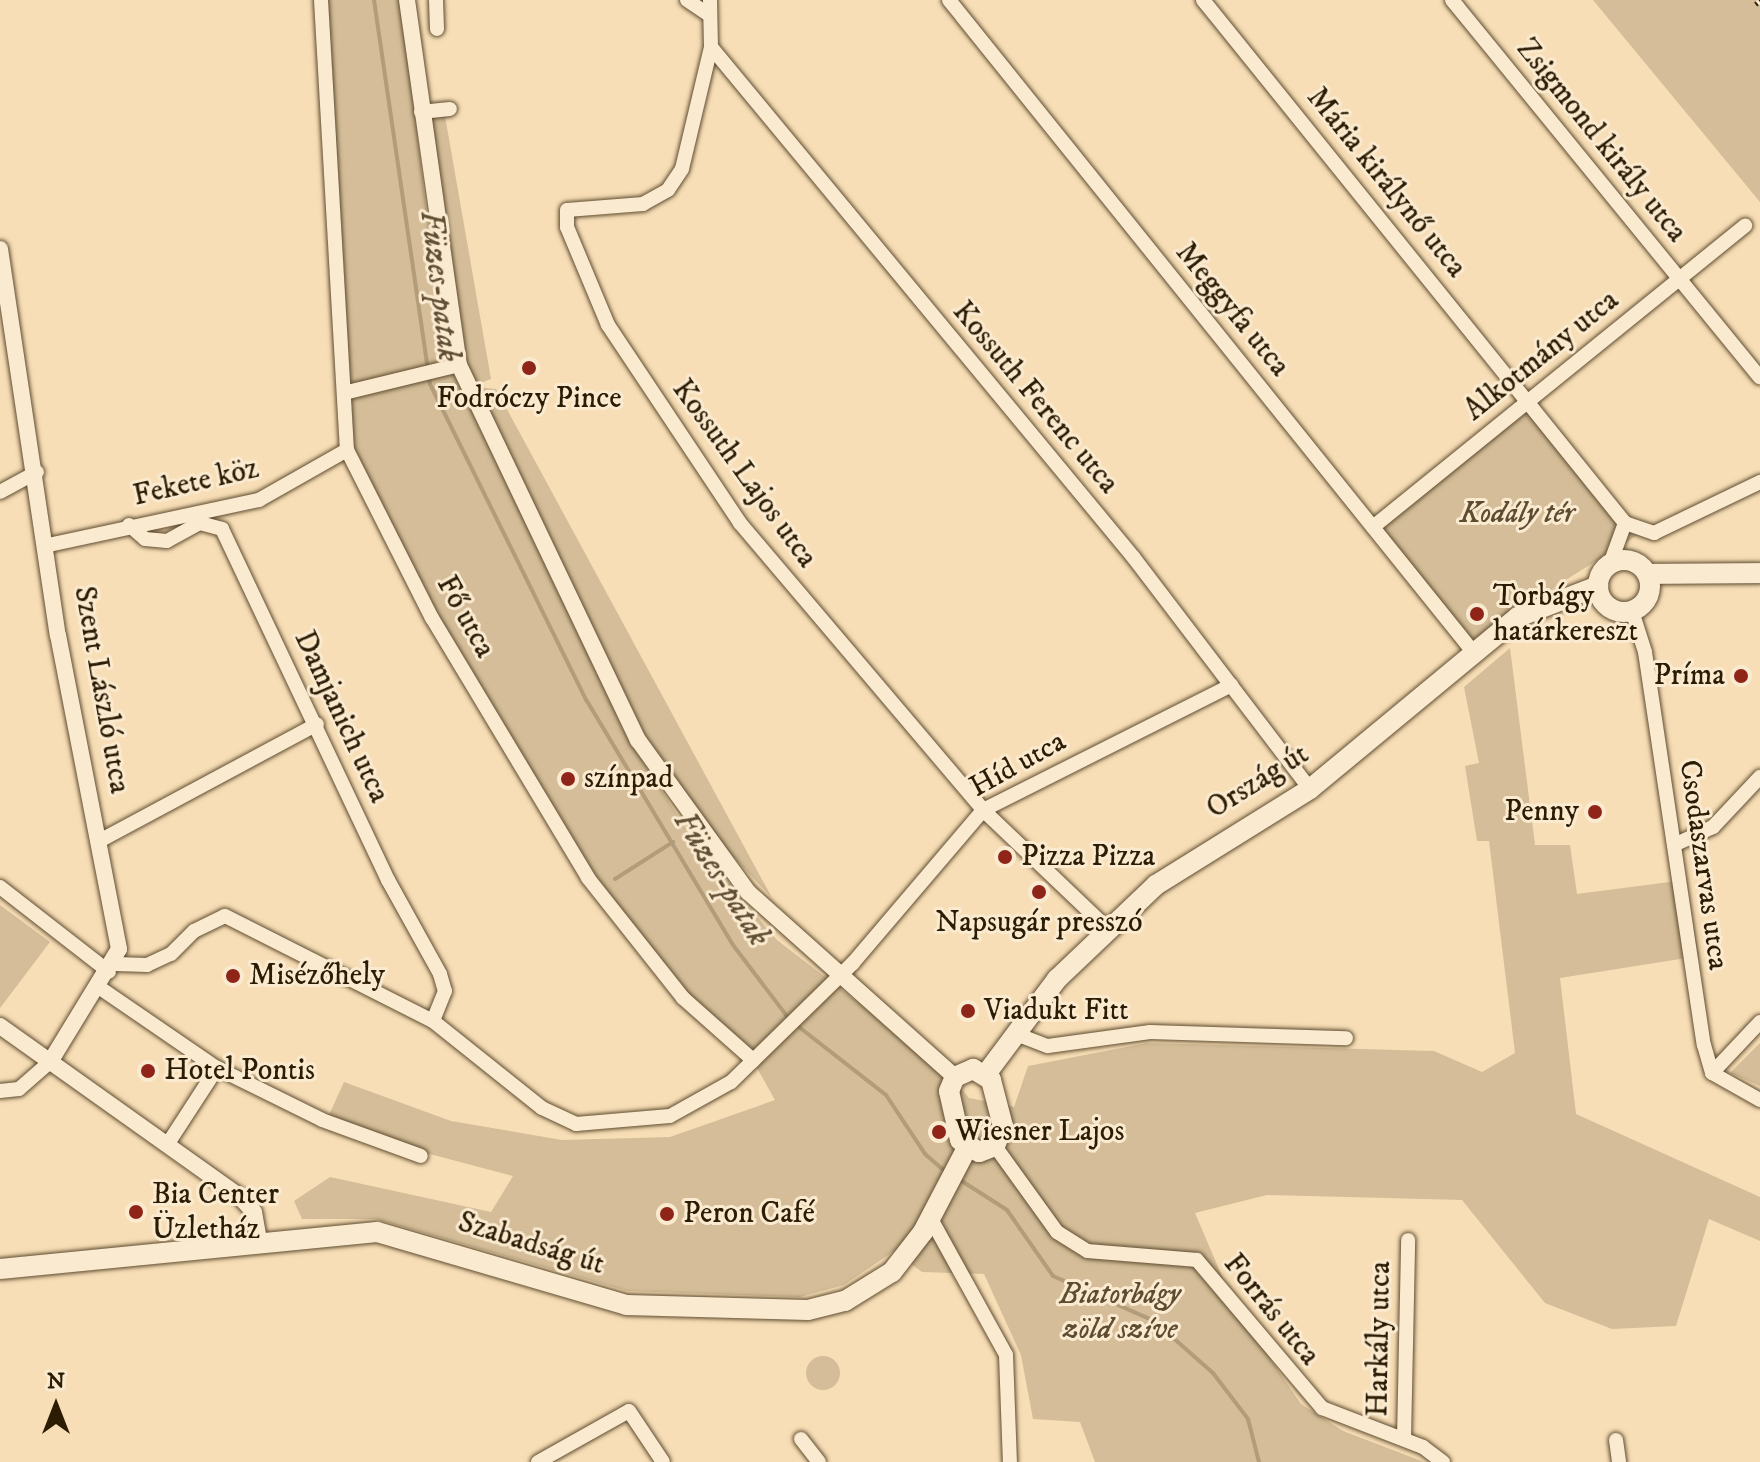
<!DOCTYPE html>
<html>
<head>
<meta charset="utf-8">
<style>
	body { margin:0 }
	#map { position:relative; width:1760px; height:1462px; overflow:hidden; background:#f7deb6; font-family:"IM FELL DW Pica",serif }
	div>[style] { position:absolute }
	.green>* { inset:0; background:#d4bd98 }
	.round { border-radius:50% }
	.stream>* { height:4px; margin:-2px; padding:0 2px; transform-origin:2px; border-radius:2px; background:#b29c79 }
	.roads { filter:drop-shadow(0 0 2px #5f4c30) drop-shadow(0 0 2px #5f4c30) }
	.minor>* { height:14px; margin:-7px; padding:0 7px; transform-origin:7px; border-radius:7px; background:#faead0 }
	.tertiary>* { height:16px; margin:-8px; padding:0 8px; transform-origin:8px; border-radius:8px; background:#faead0 }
	.secondary>* { height:20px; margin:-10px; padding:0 10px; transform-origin:10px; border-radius:10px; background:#faead0 }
	.secondary>.ring { margin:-10px; padding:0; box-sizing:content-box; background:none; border:20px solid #faead0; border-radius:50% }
	.rail>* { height:7px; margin-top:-3.5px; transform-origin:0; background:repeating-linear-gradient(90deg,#faead0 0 12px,#2c1c04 0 24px); box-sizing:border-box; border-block:2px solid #2c1c04 }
	.dots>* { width:22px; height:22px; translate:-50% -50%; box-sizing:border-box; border:4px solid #faead0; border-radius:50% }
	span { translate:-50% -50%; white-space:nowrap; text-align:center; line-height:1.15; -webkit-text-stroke:6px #faead0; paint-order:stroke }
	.street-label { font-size:30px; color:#2c1c04 }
	.poi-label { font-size:30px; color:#2c1c04 }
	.left { translate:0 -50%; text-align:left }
	.right { translate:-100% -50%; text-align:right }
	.park-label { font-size:30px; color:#5e4c30; font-style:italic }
	.water-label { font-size:32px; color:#624f33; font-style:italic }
	.north { position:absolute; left:16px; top:1366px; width:80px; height:80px; -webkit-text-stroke:6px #faead0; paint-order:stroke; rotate:0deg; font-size:22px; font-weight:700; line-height:32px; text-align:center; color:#2c1c04 }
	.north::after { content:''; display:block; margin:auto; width:28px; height:36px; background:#2c1c04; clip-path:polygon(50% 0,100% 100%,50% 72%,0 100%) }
</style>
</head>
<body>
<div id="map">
	<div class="green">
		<div style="clip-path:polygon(322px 0,401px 0,437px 299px,456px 378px,632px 744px,697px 846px,777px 940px,949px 1073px,969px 1098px,1014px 1107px,1028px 1066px,1147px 1043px,1434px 1051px,1482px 1072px,1515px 1053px,1489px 841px,1477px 841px,1465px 766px,1479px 763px,1464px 687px,1510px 648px,1535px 845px,1570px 845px,1577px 894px,1685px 880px,1699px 956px,1560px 978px,1576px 1114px,1760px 1197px,1760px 1241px,1709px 1219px,1676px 1326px,1612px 1329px,1545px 1303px,1462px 1200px,1267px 1195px,1195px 1213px,1236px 1309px,1301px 1404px,1343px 1431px,1424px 1462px,1095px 1462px,1080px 1422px,1033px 1419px,1021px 1355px,984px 1274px,922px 1272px,894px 1251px,844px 1285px,800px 1297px,627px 1291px,376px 1219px,302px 1219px,294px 1201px,330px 1177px,491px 1212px,513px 1176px,324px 1126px,344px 1082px,451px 1121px,562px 1140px,670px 1137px,775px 1100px,753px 1061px,683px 998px,539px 800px,347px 450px)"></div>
		<div style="clip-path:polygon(1593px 0,1760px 0,1760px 202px)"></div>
		<div style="clip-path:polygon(445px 116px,491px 379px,468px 388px,427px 118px)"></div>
		<div style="clip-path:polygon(474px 387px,496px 389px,772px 898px,726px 849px,645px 735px)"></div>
		<div style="clip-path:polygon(1529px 398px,1641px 533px,1508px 616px,1474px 653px,1373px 527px)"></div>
		<div style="clip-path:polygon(0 905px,50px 942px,0 1008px)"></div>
		<div style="clip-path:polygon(1760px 1043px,1760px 1086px,1730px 1073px)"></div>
		<div class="round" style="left:806px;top:1356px;width:34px;height:34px"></div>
	</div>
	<div class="stream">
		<div style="left:374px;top:0;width:388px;rotate:81.7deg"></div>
		<div style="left:430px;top:384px;width:354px;rotate:63.7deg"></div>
		<div style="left:587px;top:701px;width:284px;rotate:59.1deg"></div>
		<div style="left:733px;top:945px;width:94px;rotate:52.8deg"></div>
		<div style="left:790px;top:1020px;width:122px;rotate:38deg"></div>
		<div style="left:886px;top:1095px;width:71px;rotate:56.5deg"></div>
		<div style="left:925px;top:1154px;width:28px;rotate:41deg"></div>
		<div style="left:615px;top:879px;width:69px;rotate:-32.5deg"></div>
		<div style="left:957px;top:1178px;width:59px;rotate:32.6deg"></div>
		<div style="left:1007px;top:1210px;width:80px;rotate:55.1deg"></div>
		<div style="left:1053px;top:1276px;width:111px;rotate:24deg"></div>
		<div style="left:1154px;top:1321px;width:79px;rotate:41.4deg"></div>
		<div style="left:1213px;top:1373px;width:58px;rotate:52.7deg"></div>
		<div style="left:1248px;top:1419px;width:44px;rotate:75.7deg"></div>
	</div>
	<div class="roads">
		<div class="minor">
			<div style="left:321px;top:0;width:451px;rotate:86.7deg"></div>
			<div style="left:347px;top:450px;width:188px;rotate:63.2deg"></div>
			<div style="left:432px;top:618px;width:303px;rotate:59deg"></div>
			<div style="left:588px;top:878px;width:153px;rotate:51.6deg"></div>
			<div style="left:683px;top:998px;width:94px;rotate:41.5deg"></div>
			<div style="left:436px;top:0;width:29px;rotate:88deg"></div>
			<div style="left:687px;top:0;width:25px;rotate:34deg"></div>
			<div style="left:710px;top:0;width:47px;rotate:88.8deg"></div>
			<div style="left:711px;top:47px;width:125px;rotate:103.4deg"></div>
			<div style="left:682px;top:169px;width:25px;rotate:124deg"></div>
			<div style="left:668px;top:190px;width:29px;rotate:151deg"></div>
			<div style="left:643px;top:204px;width:76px;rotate:175.5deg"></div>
			<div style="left:567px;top:210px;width:17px;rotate:90deg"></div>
			<div style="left:567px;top:227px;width:106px;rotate:67.3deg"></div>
			<div style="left:608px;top:325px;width:238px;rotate:56.3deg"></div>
			<div style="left:740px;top:523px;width:376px;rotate:49.7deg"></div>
			<div style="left:983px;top:810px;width:170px;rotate:43.6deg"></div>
			<div style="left:949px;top:0;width:838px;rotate:51.2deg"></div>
			<div style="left:1203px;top:0;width:672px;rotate:51.1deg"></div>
			<div style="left:1625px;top:523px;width:31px;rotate:19deg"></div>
			<div style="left:1654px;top:533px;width:118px;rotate:-25.7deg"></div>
			<div style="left:1452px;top:0;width:487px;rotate:50.8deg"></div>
			<div style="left:711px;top:47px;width:663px;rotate:50.38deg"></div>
			<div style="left:1134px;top:558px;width:290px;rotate:52.7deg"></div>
			<div style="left:421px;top:112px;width:29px;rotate:-6deg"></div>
			<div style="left:348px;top:392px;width:114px;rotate:-13.7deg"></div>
			<div style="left:0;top:492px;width:42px;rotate:-28.4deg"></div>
			<div style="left:129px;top:525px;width:21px;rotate:41deg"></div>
			<div style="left:145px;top:539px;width:22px;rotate:5deg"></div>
			<div style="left:167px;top:541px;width:38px;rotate:-29deg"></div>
			<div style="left:200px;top:523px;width:23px;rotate:15deg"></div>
			<div style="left:222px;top:529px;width:388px;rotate:64.7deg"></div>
			<div style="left:388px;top:880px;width:107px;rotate:61deg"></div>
			<div style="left:440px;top:974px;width:18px;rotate:74deg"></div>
			<div style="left:445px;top:991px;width:32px;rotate:112deg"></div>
			<div style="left:1373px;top:527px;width:479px;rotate:-39deg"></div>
			<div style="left:49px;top:545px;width:215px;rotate:-12.1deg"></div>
			<div style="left:259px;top:500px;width:101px;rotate:-29.6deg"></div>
			<div style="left:1610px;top:564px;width:44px;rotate:-69.9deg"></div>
			<div style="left:1632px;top:611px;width:43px;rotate:72.4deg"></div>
			<div style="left:1645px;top:652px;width:397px;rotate:81.5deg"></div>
			<div style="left:1704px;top:1045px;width:29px;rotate:74deg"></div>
			<div style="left:1712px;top:1073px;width:55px;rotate:29.4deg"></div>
			<div style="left:101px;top:840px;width:245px;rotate:-28.2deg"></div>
			<div style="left:1674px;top:845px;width:43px;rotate:-24.8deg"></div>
			<div style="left:1713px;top:827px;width:69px;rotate:-46.8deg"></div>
			<div style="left:0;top:887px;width:138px;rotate:37.9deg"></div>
			<div style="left:116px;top:964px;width:31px;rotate:2deg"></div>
			<div style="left:147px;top:965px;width:26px;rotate:-25deg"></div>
			<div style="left:171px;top:954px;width:33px;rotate:-45deg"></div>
			<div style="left:194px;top:931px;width:34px;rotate:-26deg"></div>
			<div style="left:225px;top:916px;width:233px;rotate:26.8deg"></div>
			<div style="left:433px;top:1021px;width:139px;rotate:38.6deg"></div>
			<div style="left:542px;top:1108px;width:38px;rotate:25deg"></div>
			<div style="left:576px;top:1124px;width:94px;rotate:-4.9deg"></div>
			<div style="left:670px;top:1116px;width:70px;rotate:-29.1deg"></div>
			<div style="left:731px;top:1082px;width:170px;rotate:-44.3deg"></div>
			<div style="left:853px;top:963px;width:201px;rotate:-49.6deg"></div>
			<div style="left:983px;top:810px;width:278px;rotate:-26.7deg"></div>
			<div style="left:100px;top:988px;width:142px;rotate:34.4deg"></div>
			<div style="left:217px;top:1068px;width:117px;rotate:26.3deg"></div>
			<div style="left:322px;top:1120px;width:105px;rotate:20deg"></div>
			<div style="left:1016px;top:1034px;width:34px;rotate:21deg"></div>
			<div style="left:1048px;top:1046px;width:103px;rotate:-7.8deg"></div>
			<div style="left:1150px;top:1032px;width:196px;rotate:1.8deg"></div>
			<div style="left:1712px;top:1073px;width:70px;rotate:-46.7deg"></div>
			<div style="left:0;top:1091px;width:19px;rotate:-6deg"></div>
			<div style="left:19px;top:1089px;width:41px;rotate:-41.1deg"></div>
			<div style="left:167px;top:1145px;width:92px;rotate:-57deg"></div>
			<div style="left:995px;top:1146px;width:106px;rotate:54.2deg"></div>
			<div style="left:1057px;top:1232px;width:36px;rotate:32deg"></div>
			<div style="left:1088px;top:1251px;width:109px;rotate:4.7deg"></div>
			<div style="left:1197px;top:1260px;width:194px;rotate:49.8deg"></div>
			<div style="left:1322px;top:1408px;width:108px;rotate:21.1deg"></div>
			<div style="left:1423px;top:1447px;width:25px;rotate:37deg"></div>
			<div style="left:931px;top:1219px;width:155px;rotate:61.1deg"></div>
			<div style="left:1006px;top:1355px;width:107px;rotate:87.9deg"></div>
			<div style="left:801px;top:1439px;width:29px;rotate:52deg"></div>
			<div style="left:1404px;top:1439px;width:199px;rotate:-88.8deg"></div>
			<div style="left:1616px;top:1440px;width:22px;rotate:82deg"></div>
			<div style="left:538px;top:1462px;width:104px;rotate:-29.3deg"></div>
			<div style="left:629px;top:1411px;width:61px;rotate:56.3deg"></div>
		</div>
		<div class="tertiary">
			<div style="left:407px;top:0;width:369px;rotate:81.9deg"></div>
			<div style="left:459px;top:365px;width:416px;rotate:64.5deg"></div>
			<div style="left:638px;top:740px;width:188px;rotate:54.1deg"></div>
			<div style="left:748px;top:892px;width:278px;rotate:41.8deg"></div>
			<div style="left:0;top:249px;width:390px;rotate:81.5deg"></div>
			<div style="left:58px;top:635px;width:320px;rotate:79deg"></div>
			<div style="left:119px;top:949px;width:132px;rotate:121.4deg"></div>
			<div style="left:0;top:1026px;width:292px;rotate:35.4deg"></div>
			<div style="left:238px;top:1195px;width:23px;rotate:47deg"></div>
			<div style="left:254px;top:1212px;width:27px;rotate:80deg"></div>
		</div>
		<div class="secondary">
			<div class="ring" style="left:1598px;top:560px;width:32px;height:32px"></div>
			<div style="left:1648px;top:574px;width:112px;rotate:-0.5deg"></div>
			<div style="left:973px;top:1069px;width:21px;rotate:31deg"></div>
			<div style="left:991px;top:1080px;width:48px;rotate:75.4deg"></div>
			<div style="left:1003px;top:1126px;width:22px;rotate:112deg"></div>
			<div style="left:995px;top:1146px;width:17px;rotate:159deg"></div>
			<div style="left:979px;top:1152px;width:22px;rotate:-148deg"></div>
			<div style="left:960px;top:1140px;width:50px;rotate:-102.7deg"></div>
			<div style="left:949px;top:1091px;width:15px;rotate:-67deg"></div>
			<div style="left:955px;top:1077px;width:20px;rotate:-24deg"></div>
			<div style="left:986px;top:1074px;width:119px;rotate:-53.2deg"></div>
			<div style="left:1057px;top:979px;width:137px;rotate:-43.5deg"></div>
			<div style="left:1156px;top:885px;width:181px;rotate:-31.9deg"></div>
			<div style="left:1310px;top:789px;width:270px;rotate:-39.6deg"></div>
			<div style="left:1518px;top:617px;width:86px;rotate:-21.2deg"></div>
			<div style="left:0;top:1269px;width:379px;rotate:-5.6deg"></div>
			<div style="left:377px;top:1232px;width:259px;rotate:16.3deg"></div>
			<div style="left:626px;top:1305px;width:182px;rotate:1.6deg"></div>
			<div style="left:808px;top:1310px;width:38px;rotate:-14deg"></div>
			<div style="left:845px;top:1301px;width:55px;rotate:-31.7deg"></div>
			<div style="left:892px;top:1272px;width:51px;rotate:-52.2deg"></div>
			<div style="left:923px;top:1232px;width:95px;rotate:-62.4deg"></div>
		</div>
	</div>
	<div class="rail">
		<div style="left:1757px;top:0;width:5px;rotate:53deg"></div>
	</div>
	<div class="dots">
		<div style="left:529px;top:368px;background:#8f2418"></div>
		<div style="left:1477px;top:614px;background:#8f2418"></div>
		<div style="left:1741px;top:676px;background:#8f2418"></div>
		<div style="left:568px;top:779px;background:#8f2418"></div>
		<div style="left:1595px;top:812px;background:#8f2418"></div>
		<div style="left:1005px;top:857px;background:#8f2418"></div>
		<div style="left:1039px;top:892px;background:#8f2418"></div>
		<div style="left:233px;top:976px;background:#8f2418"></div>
		<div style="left:968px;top:1011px;background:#8f2418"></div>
		<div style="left:148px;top:1071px;background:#8f2418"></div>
		<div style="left:939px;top:1132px;background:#8f2418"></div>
		<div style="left:136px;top:1212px;background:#8f2418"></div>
		<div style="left:667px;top:1214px;background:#8f2418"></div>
	</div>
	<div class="street-label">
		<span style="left:1601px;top:141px;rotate:51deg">Zsigmond király utca</span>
		<span style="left:1386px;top:183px;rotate:51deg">Mária királynő utca</span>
		<span style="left:1232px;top:310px;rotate:51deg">Meggyfa utca</span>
		<span style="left:1542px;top:356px;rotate:-39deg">Alkotmány utca</span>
		<span style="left:1035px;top:398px;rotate:50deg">Kossuth Ferenc utca</span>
		<span style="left:744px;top:474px;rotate:54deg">Kossuth Lajos utca</span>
		<span style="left:196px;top:483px;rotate:-13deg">Fekete köz</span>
		<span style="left:465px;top:617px;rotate:61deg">Fő utca</span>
		<span style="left:101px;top:690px;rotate:80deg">Szent László utca</span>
		<span style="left:341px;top:717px;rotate:65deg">Damjanich utca</span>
		<span style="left:1018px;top:765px;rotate:-29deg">Híd utca</span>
		<span style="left:1258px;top:782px;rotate:-32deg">Ország út</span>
		<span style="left:1703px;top:865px;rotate:82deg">Csodaszarvas utca</span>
		<span style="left:531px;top:1244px;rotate:17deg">Szabadság út</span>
		<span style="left:1271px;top:1310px;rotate:51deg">Forrás utca</span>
		<span style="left:1380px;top:1339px;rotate:-89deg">Harkály utca</span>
	</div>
	<div class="poi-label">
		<span style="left:529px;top:399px">Fodróczy Pince</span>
		<span class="left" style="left:1493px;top:614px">Torbágy<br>határkereszt</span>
		<span class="right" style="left:1725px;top:676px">Príma</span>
		<span class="left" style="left:584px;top:779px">színpad</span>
		<span class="right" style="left:1579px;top:812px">Penny</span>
		<span class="left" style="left:1021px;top:857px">Pizza Pizza</span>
		<span style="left:1039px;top:923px">Napsugár presszó</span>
		<span class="left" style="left:249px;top:976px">Misézőhely</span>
		<span class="left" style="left:984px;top:1011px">Viadukt Fitt</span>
		<span class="left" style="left:164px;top:1071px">Hotel Pontis</span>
		<span class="left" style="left:955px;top:1132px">Wiesner Lajos</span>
		<span class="left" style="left:152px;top:1212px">Bia Center<br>Üzletház</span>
		<span class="left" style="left:683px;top:1214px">Peron Café</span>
	</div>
	<div class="park-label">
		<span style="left:1517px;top:514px">Kodály tér</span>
		<span style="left:1120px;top:1312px">Biatorbágy<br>zöld szíve</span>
	</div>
	<div class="water-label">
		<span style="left:439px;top:286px;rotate:83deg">Füzes-patak</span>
		<span style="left:721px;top:879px;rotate:58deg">Füzes-patak</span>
	</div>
	<div class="north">N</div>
</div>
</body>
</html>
